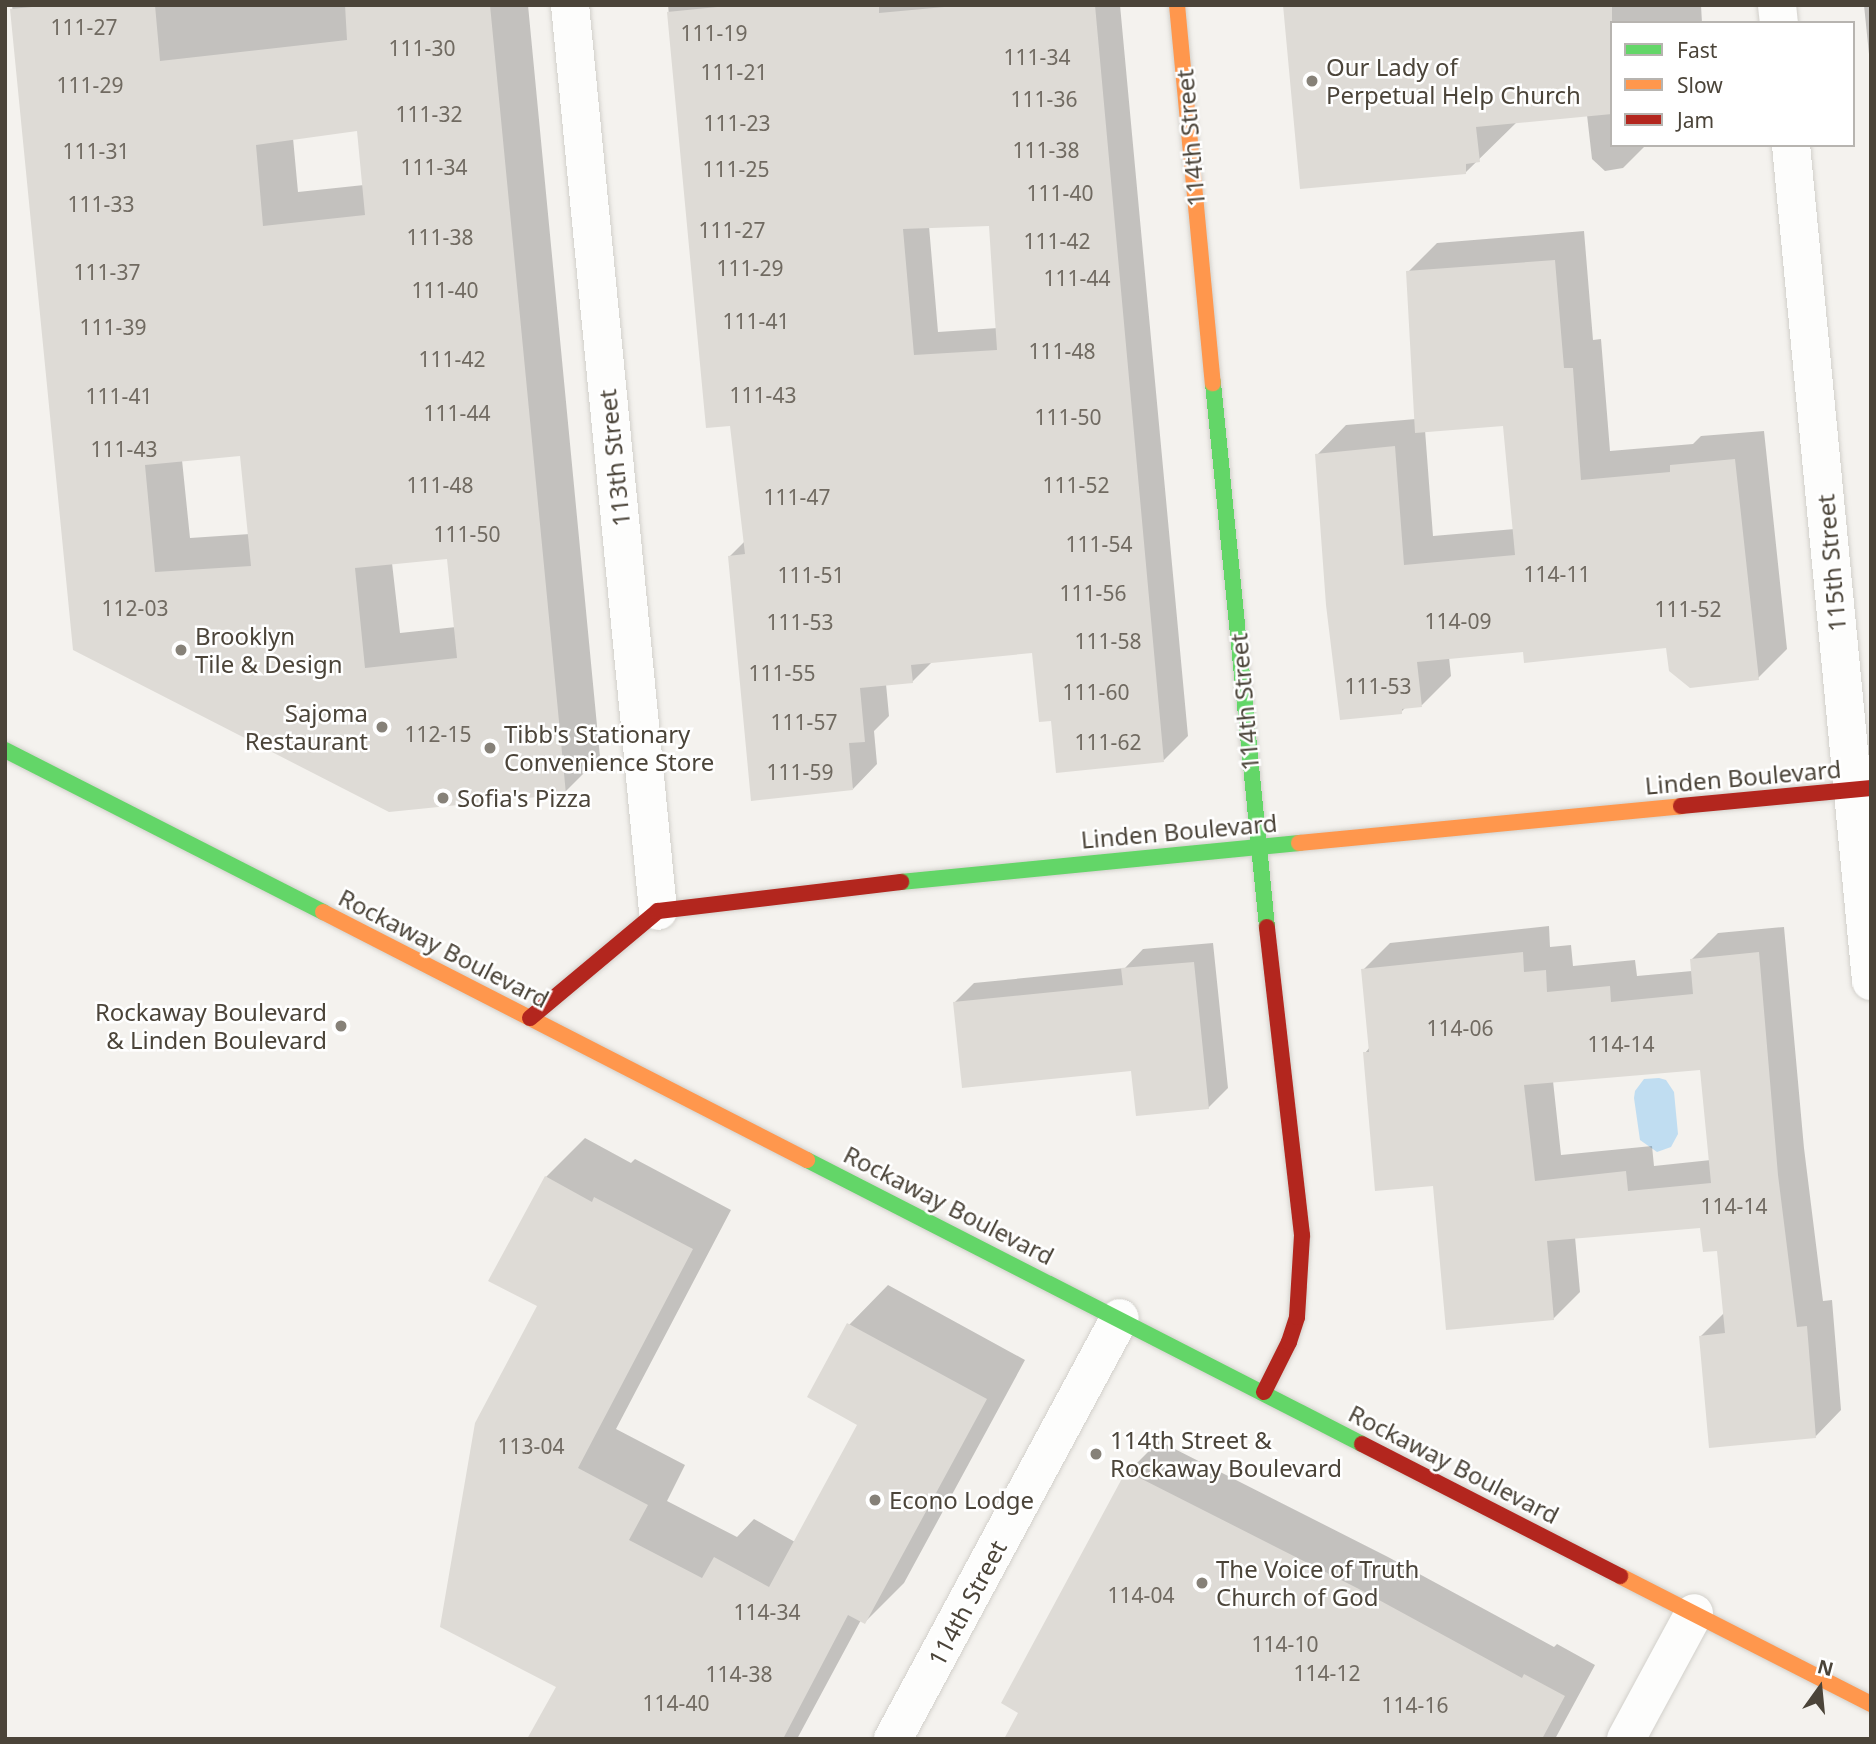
<!DOCTYPE html>
<html>
<head>
<meta charset="utf-8">
<style>
	body { margin:0 }
	#map { position:relative; width:1876px; height:1744px; overflow:hidden; background:#f4f2ee; font-family:"Noto Sans",sans-serif }
	div>[style] { position:absolute }
	.water>* { inset:0; background:#c0ddf1 }
	.shadow>* { inset:0; background:#0003 }
	.building>* { inset:0; background:#dedbd6 }
	.roads { filter:drop-shadow(0 0 2px #d2d0cb) drop-shadow(0 0 2px #d2d0cb) }
	.street>* { height:38px; margin:-19px; padding:0 19px; transform-origin:19px; border-radius:19px; background:#fdfdfc }
	.fast>* { height:16px; margin:-8px; padding:0 8px; transform-origin:8px; border-radius:8px; background:#63d668 }
	.slow>* { height:16px; margin:-8px; padding:0 8px; transform-origin:8px; border-radius:8px; background:#ff974d }
	.jam>* { height:16px; margin:-8px; padding:0 8px; transform-origin:8px; border-radius:8px; background:#b3261e }
	.dots>* { width:19px; height:19px; translate:-50% -50%; box-sizing:border-box; border:4px solid #fff; border-radius:50% }
	span { translate:-50% -50%; white-space:nowrap; text-align:center; line-height:1.15; -webkit-text-stroke:5px #fff; paint-order:stroke }
	.number-label { font-size:21px; color:#706a61 }
	.number-label span { -webkit-text-stroke-width:0 }
	.poi-label { font-size:24px; color:#4b4439 }
	.left { translate:0 -50%; text-align:left }
	.right { translate:-100% -50%; text-align:right }
	.street-label { font-size:24px; color:#4b4439 }
	.frame { position:absolute; inset:0; border:7px solid #4b4439; pointer-events:none }
	.legend { position:absolute; left:1610px; top:21px; width:245px; height:126px; box-sizing:border-box; background:#fff; border:2px solid #b7b4b0; margin:0; padding:9px 12px; list-style:none; font-size:21px; color:#4b4439 }
	.legend li { display:flex; align-items:center; gap:14px; height:35px }
	.legend b { width:35px; border:2px solid #b7b4b0 }
	.north { position:absolute; left:1785px; top:1653px; width:70px; height:70px; -webkit-text-stroke:5px #fff; paint-order:stroke; rotate:15deg; font-size:19px; font-weight:700; line-height:28px; text-align:center; color:#4b4439 }
	.north::after { content:''; display:block; margin:auto; width:24px; height:32px; background:#4b4439; clip-path:polygon(50% 0,100% 100%,50% 72%,0 100%) }
</style>
</head>
<body>
<div id="map">
	<div class="water">
		<div style="clip-path:polygon(1659px 1078px,1666px 1080px,1674px 1092px,1678px 1134px,1671px 1147px,1657px 1152px,1640px 1140px,1634px 1098px,1635px 1091px,1644px 1079px)"></div>
	</div>
	<div class="shadow">
		<div style="clip-path:polygon(evenodd,12px 5px,528px 5px,600px 757px,565px 792px,74px 649px,12px 5px,359px 129px,364px 185px,298px 192px,293px 138px,359px 129px,12px 5px,241px 454px,250px 534px,190px 538px,182px 460px,241px 454px,12px 5px,449px 557px,456px 627px,400px 633px,392px 563px,449px 557px)"></div>
		<div style="clip-path:polygon(evenodd,668px 5px,1120px 5px,1188px 736px,1164px 760px,1052px 719px,1033px 651px,933px 661px,912px 682px,886px 684px,889px 716px,874px 731px,877px 764px,853px 789px,730px 556px,745px 541px,731px 424px,708px 426px,668px 5px,990px 224px,998px 328px,938px 332px,929px 226px,990px 224px)"></div>
		<div style="clip-path:polygon(1285px 5px,1701px 5px,1702px 23px,1612px 23px,1612px 145px,1646px 145px,1623px 168px,1605px 171px,1592px 159px,1587px 115px,1518px 121px,1466px 172px)"></div>
		<div style="clip-path:polygon(1864px 5px,1871px 5px,1871px 74px)"></div>
		<div style="clip-path:polygon(evenodd,1584px 231px,1593px 340px,1601px 339px,1610px 451px,1693px 444px,1701px 436px,1764px 431px,1787px 649px,1758px 678px,1668px 646px,1525px 650px,1449px 657px,1451px 676px,1422px 705px,1406px 707px,1401px 712px,1317px 455px,1346px 425px,1416px 419px,1408px 272px,1437px 243px,1584px 231px,1505px 424px,1515px 529px,1433px 536px,1425px 430px,1505px 424px)"></div>
		<div style="clip-path:polygon(evenodd,1549px 926px,1550px 947px,1571px 945px,1573px 966px,1635px 960px,1637px 976px,1692px 971px,1691px 960px,1718px 933px,1784px 927px,1804px 1148px,1823px 1301px,1832px 1300px,1841px 1410px,1815px 1437px,1701px 1336px,1725px 1312px,1718px 1249px,1701px 1226px,1575px 1237px,1580px 1292px,1553px 1319px,1434px 1184px,1365px 1053px,1370px 1047px,1363px 970px,1390px 943px,1549px 926px,1702px 1068px,1711px 1160px,1654px 1166px,1652px 1146px,1561px 1155px,1553px 1081px,1702px 1068px)"></div>
		<div style="clip-path:polygon(1213px 943px,1228px 1088px,1208px 1108px,1133px 1069px,954px 1003px,974px 983px,1125px 968px,1143px 949px)"></div>
		<div style="clip-path:polygon(585px 1138px,631px 1163px,635px 1159px,731px 1210px,616px 1429px,685px 1465px,667px 1501px,737px 1537px,754px 1519px,795px 1542px,860px 1424px,849px 1325px,888px 1285px,1025px 1360px,904px 1583px,865px 1622px,861px 1620px,797px 1739px,529px 1739px,559px 1686px,539px 1306px,546px 1177px)"></div>
		<div style="clip-path:polygon(1159px 1441px,1388px 1557px,1554px 1647px,1557px 1644px,1595px 1665px,1555px 1739px,1006px 1739px,1021px 1712px,1003px 1702px,1128px 1472px)"></div>
	</div>
	<div class="building">
		<div style="clip-path:polygon(evenodd,54px 5px,155px 5px,160px 61px,347px 40px,345px 5px,490px 5px,566px 794px,389px 812px,73px 650px,10px 9px,54px 5px,357px 131px,365px 215px,263px 226px,256px 145px,357px 131px,54px 5px,240px 456px,251px 566px,155px 572px,145px 465px,240px 456px,54px 5px,447px 559px,457px 658px,365px 668px,355px 568px,447px 559px)"></div>
		<div style="clip-path:polygon(evenodd,737px 5px,879px 5px,879px 13px,966px 5px,1095px 5px,1164px 762px,1056px 773px,1051px 721px,1039px 722px,1032px 653px,911px 665px,913px 683px,860px 688px,865px 742px,849px 743px,853px 790px,751px 801px,728px 556px,745px 554px,730px 426px,706px 428px,667px 12px,737px 5px,989px 226px,997px 350px,914px 355px,903px 229px,989px 226px)"></div>
		<div style="clip-path:polygon(1283px 5px,1612px 5px,1612px 114px,1476px 127px,1480px 162px,1466px 164px,1466px 174px,1300px 189px)"></div>
		<div style="clip-path:polygon(1555px 260px,1564px 368px,1573px 368px,1581px 480px,1670px 472px,1670px 465px,1735px 459px,1759px 680px,1690px 688px,1669px 671px,1666px 648px,1524px 663px,1523px 652px,1417px 662px,1422px 707px,1402px 709px,1402px 714px,1340px 720px,1326px 605px,1315px 454px,1395px 446px,1404px 565px,1515px 555px,1503px 426px,1415px 433px,1406px 271px)"></div>
		<div style="clip-path:polygon(evenodd,1523px 952px,1524px 972px,1546px 970px,1547px 992px,1610px 986px,1611px 1002px,1693px 994px,1690px 959px,1759px 952px,1778px 1175px,1797px 1327px,1807px 1326px,1816px 1438px,1709px 1448px,1699px 1336px,1725px 1333px,1717px 1251px,1703px 1252px,1700px 1228px,1547px 1241px,1554px 1320px,1446px 1330px,1433px 1186px,1375px 1191px,1363px 1052px,1369px 1052px,1361px 969px,1523px 952px,1700px 1070px,1711px 1183px,1628px 1191px,1626px 1171px,1535px 1181px,1524px 1085px,1700px 1070px)"></div>
		<div style="clip-path:polygon(1194px 962px,1209px 1109px,1136px 1116px,1131px 1071px,962px 1088px,953px 1002px,1123px 985px,1121px 968px)"></div>
		<div style="clip-path:polygon(545px 1176px,592px 1202px,594px 1197px,693px 1249px,578px 1468px,648px 1505px,629px 1540px,702px 1578px,714px 1557px,769px 1587px,857px 1425px,807px 1397px,847px 1323px,987px 1399px,865px 1624px,848px 1615px,783px 1739px,527px 1739px,556px 1687px,440px 1627px,475px 1423px,537px 1306px,488px 1281px)"></div>
		<div style="clip-path:polygon(1126px 1471px,1357px 1588px,1522px 1678px,1524px 1674px,1565px 1696px,1542px 1739px,1004px 1739px,1018px 1713px,1001px 1703px)"></div>
	</div>
	<div class="roads">
		<div class="street">
			<div style="left:570px;top:5px;width:910px;rotate:84.45deg"></div>
			<div style="left:1777px;top:5px;width:18px;rotate:84deg"></div>
			<div style="left:1791px;top:145px;width:840px;rotate:84.53deg"></div>
			<div style="left:893px;top:1739px;width:478px;rotate:-61.7deg"></div>
			<div style="left:1626px;top:1739px;width:143px;rotate:-61.6deg"></div>
		</div>
		<div class="fast">
			<div style="left:1213px;top:383px;width:547px;rotate:84.33deg"></div>
			<div style="left:5px;top:750px;width:357px;rotate:27deg"></div>
			<div style="left:901px;top:882px;width:400px;rotate:-5.6deg"></div>
			<div style="left:807px;top:1160px;width:623px;rotate:27.1deg"></div>
		</div>
		<div class="slow">
			<div style="left:1177px;top:5px;width:380px;rotate:84.6deg"></div>
			<div style="left:1299px;top:843px;width:384px;rotate:-5.5deg"></div>
			<div style="left:323px;top:912px;width:544px;rotate:27.13deg"></div>
			<div style="left:1620px;top:1576px;width:282px;rotate:27deg"></div>
		</div>
		<div class="jam">
			<div style="left:1681px;top:806px;width:191px;rotate:-5.4deg"></div>
			<div style="left:530px;top:1018px;width:167px;rotate:-39.9deg"></div>
			<div style="left:658px;top:911px;width:245px;rotate:-6.8deg"></div>
			<div style="left:1264px;top:1392px;width:56px;rotate:-63.4deg"></div>
			<div style="left:1289px;top:1342px;width:26px;rotate:-72deg"></div>
			<div style="left:1297px;top:1317px;width:82px;rotate:-86.5deg"></div>
			<div style="left:1302px;top:1235px;width:310px;rotate:-96.5deg"></div>
			<div style="left:1362px;top:1444px;width:290px;rotate:27.1deg"></div>
		</div>
	</div>
	<div class="dots">
		<div style="left:1312px;top:81px;background:#868178"></div>
		<div style="left:181px;top:650px;background:#868178"></div>
		<div style="left:382px;top:727px;background:#868178"></div>
		<div style="left:490px;top:748px;background:#868178"></div>
		<div style="left:443px;top:798px;background:#868178"></div>
		<div style="left:341px;top:1026px;background:#868178"></div>
		<div style="left:1096px;top:1454px;background:#868178"></div>
		<div style="left:875px;top:1500px;background:#868178"></div>
		<div style="left:1202px;top:1583px;background:#868178"></div>
	</div>
	<div class="number-label">
		<span style="left:84px;top:27px">111-27</span>
		<span style="left:714px;top:33px">111-19</span>
		<span style="left:422px;top:48px">111-30</span>
		<span style="left:1037px;top:57px">111-34</span>
		<span style="left:734px;top:72px">111-21</span>
		<span style="left:90px;top:85px">111-29</span>
		<span style="left:1044px;top:99px">111-36</span>
		<span style="left:429px;top:114px">111-32</span>
		<span style="left:737px;top:123px">111-23</span>
		<span style="left:1046px;top:150px">111-38</span>
		<span style="left:96px;top:151px">111-31</span>
		<span style="left:434px;top:167px">111-34</span>
		<span style="left:736px;top:169px">111-25</span>
		<span style="left:1060px;top:193px">111-40</span>
		<span style="left:101px;top:204px">111-33</span>
		<span style="left:732px;top:230px">111-27</span>
		<span style="left:440px;top:237px">111-38</span>
		<span style="left:1057px;top:241px">111-42</span>
		<span style="left:750px;top:268px">111-29</span>
		<span style="left:107px;top:272px">111-37</span>
		<span style="left:1077px;top:278px">111-44</span>
		<span style="left:445px;top:290px">111-40</span>
		<span style="left:756px;top:321px">111-41</span>
		<span style="left:113px;top:327px">111-39</span>
		<span style="left:1062px;top:351px">111-48</span>
		<span style="left:452px;top:359px">111-42</span>
		<span style="left:763px;top:395px">111-43</span>
		<span style="left:119px;top:396px">111-41</span>
		<span style="left:457px;top:413px">111-44</span>
		<span style="left:1068px;top:417px">111-50</span>
		<span style="left:124px;top:449px">111-43</span>
		<span style="left:440px;top:485px">111-48</span>
		<span style="left:1076px;top:485px">111-52</span>
		<span style="left:797px;top:497px">111-47</span>
		<span style="left:467px;top:534px">111-50</span>
		<span style="left:1099px;top:544px">111-54</span>
		<span style="left:1557px;top:574px">114-11</span>
		<span style="left:811px;top:575px">111-51</span>
		<span style="left:1093px;top:593px">111-56</span>
		<span style="left:135px;top:608px">112-03</span>
		<span style="left:1688px;top:609px">111-52</span>
		<span style="left:1458px;top:621px">114-09</span>
		<span style="left:800px;top:622px">111-53</span>
		<span style="left:1108px;top:641px">111-58</span>
		<span style="left:782px;top:673px">111-55</span>
		<span style="left:1378px;top:686px">111-53</span>
		<span style="left:1096px;top:692px">111-60</span>
		<span style="left:804px;top:722px">111-57</span>
		<span style="left:438px;top:734px">112-15</span>
		<span style="left:1108px;top:742px">111-62</span>
		<span style="left:800px;top:772px">111-59</span>
		<span style="left:1460px;top:1028px">114-06</span>
		<span style="left:1621px;top:1044px">114-14</span>
		<span style="left:1734px;top:1206px">114-14</span>
		<span style="left:531px;top:1446px">113-04</span>
		<span style="left:1141px;top:1595px">114-04</span>
		<span style="left:767px;top:1612px">114-34</span>
		<span style="left:1285px;top:1644px">114-10</span>
		<span style="left:1327px;top:1673px">114-12</span>
		<span style="left:739px;top:1674px">114-38</span>
		<span style="left:676px;top:1703px">114-40</span>
		<span style="left:1415px;top:1705px">114-16</span>
	</div>
	<div class="poi-label">
		<span class="left" style="left:1326px;top:81px">Our Lady of<br>Perpetual Help Church</span>
		<span class="left" style="left:195px;top:650px">Brooklyn<br>Tile &amp; Design</span>
		<span class="right" style="left:368px;top:727px">Sajoma<br>Restaurant</span>
		<span class="left" style="left:504px;top:748px">Tibb's Stationary<br>Convenience Store</span>
		<span class="left" style="left:457px;top:798px">Sofia's Pizza</span>
		<span class="right" style="left:327px;top:1026px">Rockaway Boulevard<br>&amp; Linden Boulevard</span>
		<span class="left" style="left:1110px;top:1454px">114th Street &amp;<br>Rockaway Boulevard</span>
		<span class="left" style="left:889px;top:1500px">Econo Lodge</span>
		<span class="left" style="left:1216px;top:1583px">The Voice of Truth<br>Church of God</span>
	</div>
	<div class="street-label">
		<span style="left:1190px;top:138px;rotate:-95deg">114th Street</span>
		<span style="left:614px;top:458px;rotate:-96deg">113th Street</span>
		<span style="left:1831px;top:563px;rotate:-95deg">115th Street</span>
		<span style="left:1244px;top:702px;rotate:-95deg">114th Street</span>
		<span style="left:1743px;top:777px;rotate:-5deg">Linden Boulevard</span>
		<span style="left:1179px;top:831px;rotate:-5deg">Linden Boulevard</span>
		<span style="left:444px;top:948px;rotate:27deg">Rockaway Boulevard</span>
		<span style="left:949px;top:1205px;rotate:27deg">Rockaway Boulevard</span>
		<span style="left:1454px;top:1464px;rotate:27deg">Rockaway Boulevard</span>
		<span style="left:967px;top:1603px;rotate:-62deg">114th Street</span>
	</div>
	<div class="frame"></div>
	<ul class="legend">
	<li><b style="height:9px;background:#63d668"></b>Fast</li>
	<li><b style="height:9px;background:#ff974d"></b>Slow</li>
	<li><b style="height:9px;background:#b3261e"></b>Jam</li>
	</ul>
	<div class="north">N</div>
</div>
</body>
</html>
